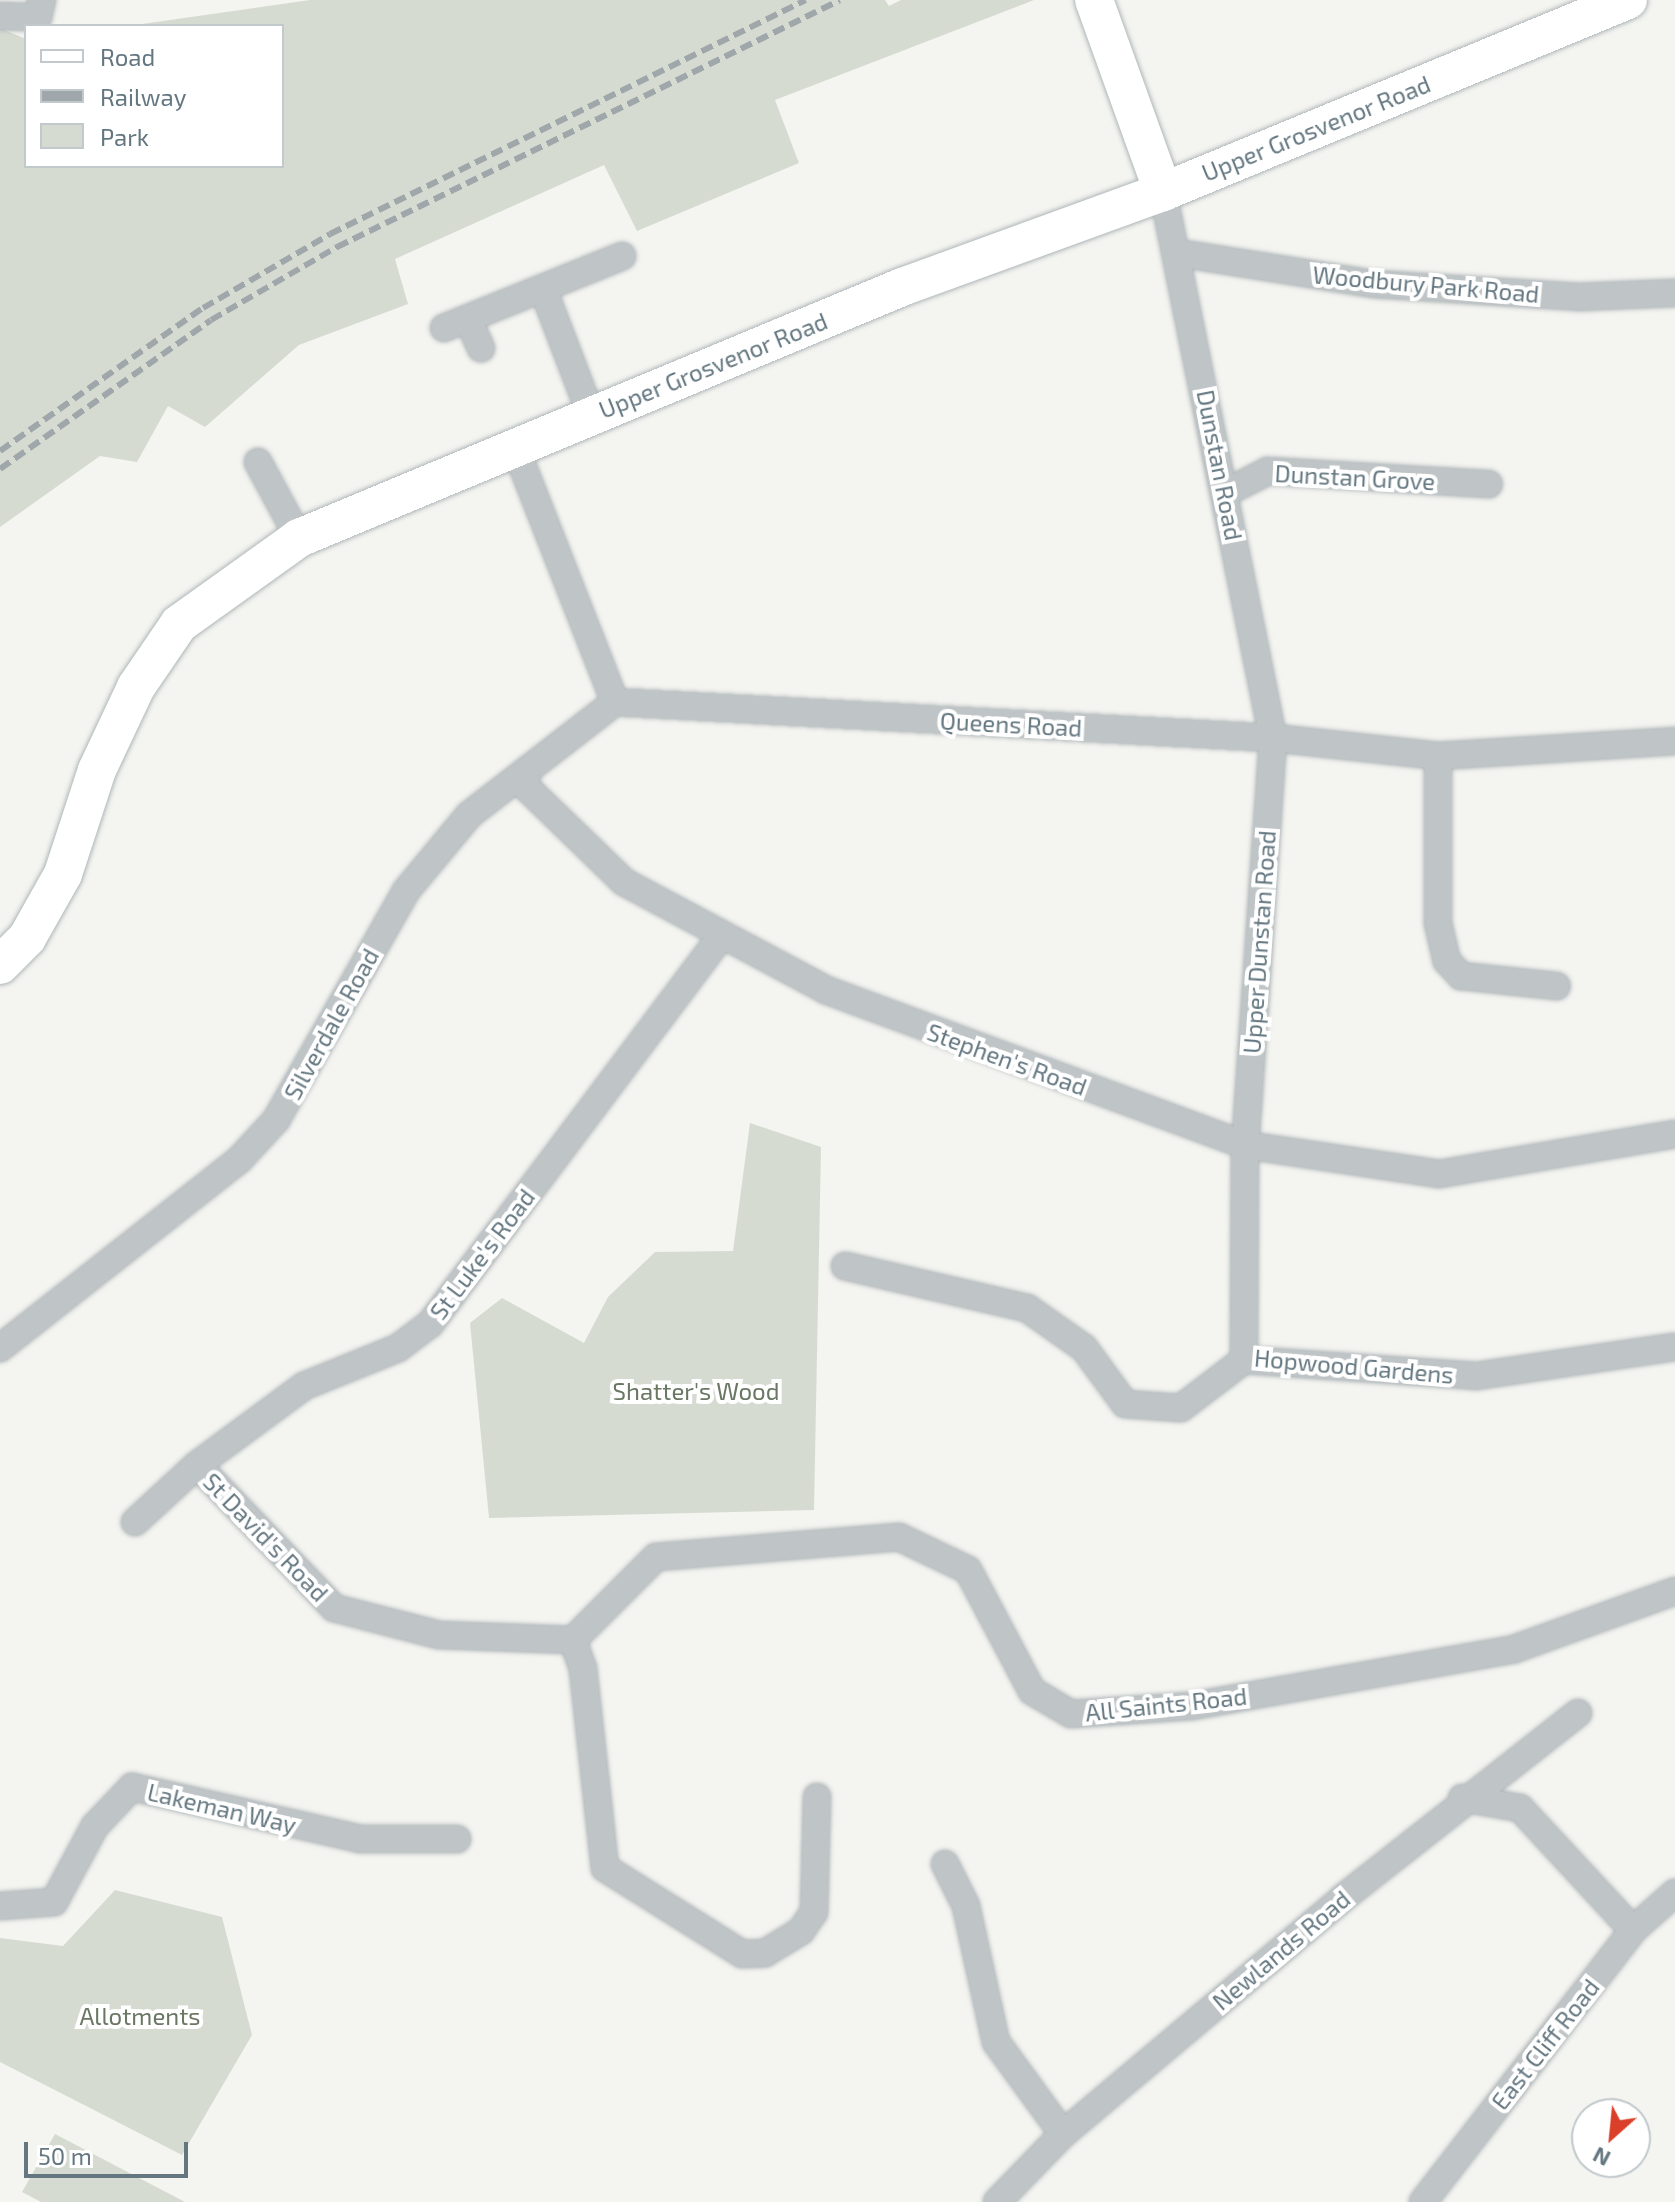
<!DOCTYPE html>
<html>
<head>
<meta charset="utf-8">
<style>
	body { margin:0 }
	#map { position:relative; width:1675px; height:2202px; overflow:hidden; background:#f4f4f0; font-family:"Exo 2",sans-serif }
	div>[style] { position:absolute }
	.green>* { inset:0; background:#d6dbd1 }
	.roads { filter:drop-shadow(0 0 2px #afb6b9) drop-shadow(0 0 2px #afb6b9) }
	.street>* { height:26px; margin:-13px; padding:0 13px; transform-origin:13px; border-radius:13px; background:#bfc4c6 }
	.secondary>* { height:38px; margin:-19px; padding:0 19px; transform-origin:19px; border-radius:19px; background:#fff }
	.rail>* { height:6px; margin-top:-3px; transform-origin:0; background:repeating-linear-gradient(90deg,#a0a7ab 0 12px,transparent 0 18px) }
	span { translate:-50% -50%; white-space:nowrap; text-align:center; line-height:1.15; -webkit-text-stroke:8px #fff; paint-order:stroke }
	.street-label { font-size:24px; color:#647780 }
	.park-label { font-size:24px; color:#697763 }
	.legend { position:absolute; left:24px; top:24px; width:260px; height:144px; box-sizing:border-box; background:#fff; border:2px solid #c1c9cc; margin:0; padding:10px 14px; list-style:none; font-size:24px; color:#647780 }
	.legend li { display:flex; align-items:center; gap:16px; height:40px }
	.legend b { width:40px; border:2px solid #c1c9cc }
	.north { position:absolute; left:1571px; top:2098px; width:80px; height:80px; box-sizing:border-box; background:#fff; border:2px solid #c1c9cc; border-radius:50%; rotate:207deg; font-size:22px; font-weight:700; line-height:32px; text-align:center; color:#647780 }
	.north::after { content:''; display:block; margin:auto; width:28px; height:36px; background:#da3f2a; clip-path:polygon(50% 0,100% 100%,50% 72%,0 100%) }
	.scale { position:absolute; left:24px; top:2142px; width:164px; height:36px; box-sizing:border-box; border:4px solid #647780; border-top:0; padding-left:10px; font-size:24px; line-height:28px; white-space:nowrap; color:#647780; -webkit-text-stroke:6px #fff; paint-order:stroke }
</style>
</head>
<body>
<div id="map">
	<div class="green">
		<div style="clip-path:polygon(310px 0,885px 0,889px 6px,901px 0,1034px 0,775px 100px,799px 163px,637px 231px,604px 165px,395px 259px,408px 304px,299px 345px,205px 427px,168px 406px,137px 462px,100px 456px,0 527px,0 28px,26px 39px,26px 166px,282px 166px,282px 26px,128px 26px)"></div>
		<div style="clip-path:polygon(750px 1123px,821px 1147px,814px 1510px,489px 1518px,470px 1323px,502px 1298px,584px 1343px,608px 1297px,655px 1252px,733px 1251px)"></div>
		<div style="clip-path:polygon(115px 1890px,222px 1917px,252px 2035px,182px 2155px,0 2062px,0 1938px,63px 1946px)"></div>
		<div style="clip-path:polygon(55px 2134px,185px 2202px,41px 2202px,22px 2192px)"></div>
	</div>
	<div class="roads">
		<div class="street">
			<div style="left:0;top:16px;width:38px;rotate:2deg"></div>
			<div style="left:38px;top:17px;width:17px;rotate:-77deg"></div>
			<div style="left:1163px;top:192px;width:557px;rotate:78.61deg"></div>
			<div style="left:1273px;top:738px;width:408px;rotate:93.9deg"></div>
			<div style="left:1245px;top:1145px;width:215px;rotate:90.3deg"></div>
			<div style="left:1244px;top:1360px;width:233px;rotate:3.9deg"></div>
			<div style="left:1476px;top:1376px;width:201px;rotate:-8.3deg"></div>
			<div style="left:1178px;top:253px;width:198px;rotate:9deg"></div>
			<div style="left:1374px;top:284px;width:205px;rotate:3.6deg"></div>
			<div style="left:1579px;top:297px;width:96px;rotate:-2.4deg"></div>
			<div style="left:543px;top:289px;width:135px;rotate:69.1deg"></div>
			<div style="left:468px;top:319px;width:32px;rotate:66deg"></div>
			<div style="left:444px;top:328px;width:192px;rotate:-22deg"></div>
			<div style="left:517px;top:452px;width:269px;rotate:68.6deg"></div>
			<div style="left:615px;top:702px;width:659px;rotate:3.13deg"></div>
			<div style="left:1273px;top:738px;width:166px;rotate:6.2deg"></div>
			<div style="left:1438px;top:756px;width:237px;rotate:-3.6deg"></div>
			<div style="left:258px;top:462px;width:86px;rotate:61.7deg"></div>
			<div style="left:1225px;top:493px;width:48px;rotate:-27.1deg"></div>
			<div style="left:1268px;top:471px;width:221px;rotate:3.4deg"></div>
			<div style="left:615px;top:702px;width:113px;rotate:142.2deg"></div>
			<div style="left:526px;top:771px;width:17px;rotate:87deg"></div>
			<div style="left:527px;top:788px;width:135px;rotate:44.1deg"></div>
			<div style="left:624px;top:882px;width:229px;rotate:28.1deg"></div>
			<div style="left:826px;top:990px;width:447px;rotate:20.3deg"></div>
			<div style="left:1245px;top:1145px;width:196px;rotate:8.5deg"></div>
			<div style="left:1439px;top:1174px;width:239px;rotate:-9.6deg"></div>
			<div style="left:1438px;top:756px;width:167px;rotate:90deg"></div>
			<div style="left:1438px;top:923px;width:39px;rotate:77deg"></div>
			<div style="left:1447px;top:961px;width:21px;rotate:47deg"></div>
			<div style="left:1461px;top:976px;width:96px;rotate:6deg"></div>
			<div style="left:845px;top:1266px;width:187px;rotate:13deg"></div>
			<div style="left:1027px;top:1308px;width:70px;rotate:35.1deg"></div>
			<div style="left:1084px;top:1348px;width:69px;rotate:53.8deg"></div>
			<div style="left:1125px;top:1404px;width:56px;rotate:4.1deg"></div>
			<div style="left:1181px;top:1408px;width:79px;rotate:-37.3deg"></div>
			<div style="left:0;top:1348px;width:305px;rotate:-38.2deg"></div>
			<div style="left:240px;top:1159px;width:53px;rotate:-47.3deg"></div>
			<div style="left:276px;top:1120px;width:263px;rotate:-60.4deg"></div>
			<div style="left:406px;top:891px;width:99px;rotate:-50.3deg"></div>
			<div style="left:469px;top:815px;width:72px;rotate:-37.7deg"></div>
			<div style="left:197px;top:1465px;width:198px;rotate:46.2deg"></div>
			<div style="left:334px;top:1608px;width:108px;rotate:14.4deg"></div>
			<div style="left:439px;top:1635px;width:134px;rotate:2.1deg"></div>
			<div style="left:135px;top:1522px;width:84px;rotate:-42.6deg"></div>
			<div style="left:197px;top:1465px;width:133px;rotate:-36.4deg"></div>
			<div style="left:304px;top:1386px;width:101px;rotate:-22deg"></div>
			<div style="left:398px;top:1348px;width:40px;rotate:-37deg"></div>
			<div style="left:430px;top:1324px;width:485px;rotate:-53.1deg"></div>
			<div style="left:573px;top:1640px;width:117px;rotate:-45deg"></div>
			<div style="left:656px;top:1557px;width:244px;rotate:-4.7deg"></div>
			<div style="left:899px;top:1537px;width:76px;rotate:25.6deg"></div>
			<div style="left:968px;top:1570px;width:137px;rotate:62.1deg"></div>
			<div style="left:1032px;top:1691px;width:45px;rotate:30.5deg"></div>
			<div style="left:1071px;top:1714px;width:121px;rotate:-3.8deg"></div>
			<div style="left:1192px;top:1706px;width:327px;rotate:-10deg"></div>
			<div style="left:1514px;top:1649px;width:171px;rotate:-19.8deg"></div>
			<div style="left:573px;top:1640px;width:31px;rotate:71deg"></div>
			<div style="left:583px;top:1669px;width:200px;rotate:83.7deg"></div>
			<div style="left:605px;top:1868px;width:162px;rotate:32.1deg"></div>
			<div style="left:742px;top:1954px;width:23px;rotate:-2deg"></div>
			<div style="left:765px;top:1953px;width:42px;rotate:-31.4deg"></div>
			<div style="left:801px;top:1931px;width:23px;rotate:-56deg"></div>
			<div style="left:814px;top:1912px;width:115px;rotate:-88.5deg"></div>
			<div style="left:1462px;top:1798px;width:59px;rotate:9.8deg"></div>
			<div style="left:1520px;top:1808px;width:166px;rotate:47.2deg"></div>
			<div style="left:945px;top:1864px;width:47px;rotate:63.4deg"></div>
			<div style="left:966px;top:1906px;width:139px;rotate:77.6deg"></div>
			<div style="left:996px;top:2042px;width:114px;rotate:53.9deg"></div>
			<div style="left:0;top:1906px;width:54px;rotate:-4.2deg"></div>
			<div style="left:54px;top:1902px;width:86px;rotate:-61.7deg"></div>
			<div style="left:95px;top:1826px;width:54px;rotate:-46.5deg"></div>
			<div style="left:132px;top:1787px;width:234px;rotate:12.8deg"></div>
			<div style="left:360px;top:1839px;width:97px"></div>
			<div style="left:997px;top:2202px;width:95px;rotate:-45.9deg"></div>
			<div style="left:1063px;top:2134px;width:366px;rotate:-40.1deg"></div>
			<div style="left:1343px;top:1898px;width:299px;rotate:-38.2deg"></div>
			<div style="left:1423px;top:2202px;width:344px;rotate:-52.3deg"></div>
			<div style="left:1633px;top:1930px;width:56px;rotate:-41.4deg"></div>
		</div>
		<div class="secondary">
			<div style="left:1094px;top:0;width:204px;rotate:70.2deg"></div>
			<div style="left:0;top:965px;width:38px;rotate:-45deg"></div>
			<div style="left:27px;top:938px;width:73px;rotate:-60.6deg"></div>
			<div style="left:63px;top:874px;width:109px;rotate:-71.9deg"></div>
			<div style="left:97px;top:770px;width:92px;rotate:-64.8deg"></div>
			<div style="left:136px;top:687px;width:76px;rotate:-55.7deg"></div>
			<div style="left:179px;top:624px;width:148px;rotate:-35.6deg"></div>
			<div style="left:299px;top:538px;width:653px;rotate:-22.6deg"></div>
			<div style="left:902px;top:287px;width:278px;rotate:-20deg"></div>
			<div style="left:1163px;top:192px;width:503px;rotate:-22.44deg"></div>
		</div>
	</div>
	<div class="rail">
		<div style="left:0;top:451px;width:248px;rotate:-35.2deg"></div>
		<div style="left:203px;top:308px;width:147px;rotate:-30.2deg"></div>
		<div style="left:330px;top:234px;width:530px;rotate:-26.18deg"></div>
		<div style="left:0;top:469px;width:258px;rotate:-35.2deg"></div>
		<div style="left:211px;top:320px;width:146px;rotate:-30.1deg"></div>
		<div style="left:337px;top:247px;width:560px;rotate:-26.15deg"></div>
	</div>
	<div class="street-label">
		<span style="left:1316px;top:128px;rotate:-22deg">Upper Grosvenor Road</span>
		<span style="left:1426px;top:284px;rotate:5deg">Woodbury Park Road</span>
		<span style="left:713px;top:365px;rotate:-22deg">Upper Grosvenor Road</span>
		<span style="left:1220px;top:465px;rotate:79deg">Dunstan Road</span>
		<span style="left:1355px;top:477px;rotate:3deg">Dunstan Grove</span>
		<span style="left:1011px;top:724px;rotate:3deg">Queens Road</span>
		<span style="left:1259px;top:942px;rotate:-86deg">Upper Dunstan Road</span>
		<span style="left:331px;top:1024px;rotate:-61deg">Silverdale Road</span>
		<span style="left:1007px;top:1059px;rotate:20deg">Stephen's Road</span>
		<span style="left:482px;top:1254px;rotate:-53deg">St Luke's Road</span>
		<span style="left:1354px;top:1366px;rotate:5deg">Hopwood Gardens</span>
		<span style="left:266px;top:1537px;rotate:46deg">St David's Road</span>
		<span style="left:1166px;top:1704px;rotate:-6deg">All Saints Road</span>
		<span style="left:222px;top:1808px;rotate:13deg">Lakeman Way</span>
		<span style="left:1281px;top:1950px;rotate:-40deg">Newlands Road</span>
		<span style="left:1545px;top:2044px;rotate:-52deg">East Cliff Road</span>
	</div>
	<div class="park-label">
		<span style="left:696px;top:1391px">Shatter's Wood</span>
		<span style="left:140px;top:2016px">Allotments</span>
	</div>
	<ul class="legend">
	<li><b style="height:10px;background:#fff"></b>Road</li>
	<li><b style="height:10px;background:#a0a7ab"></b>Railway</li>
	<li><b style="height:22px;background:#d6dbd1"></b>Park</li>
	</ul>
	<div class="north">N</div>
	<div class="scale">50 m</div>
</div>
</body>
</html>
